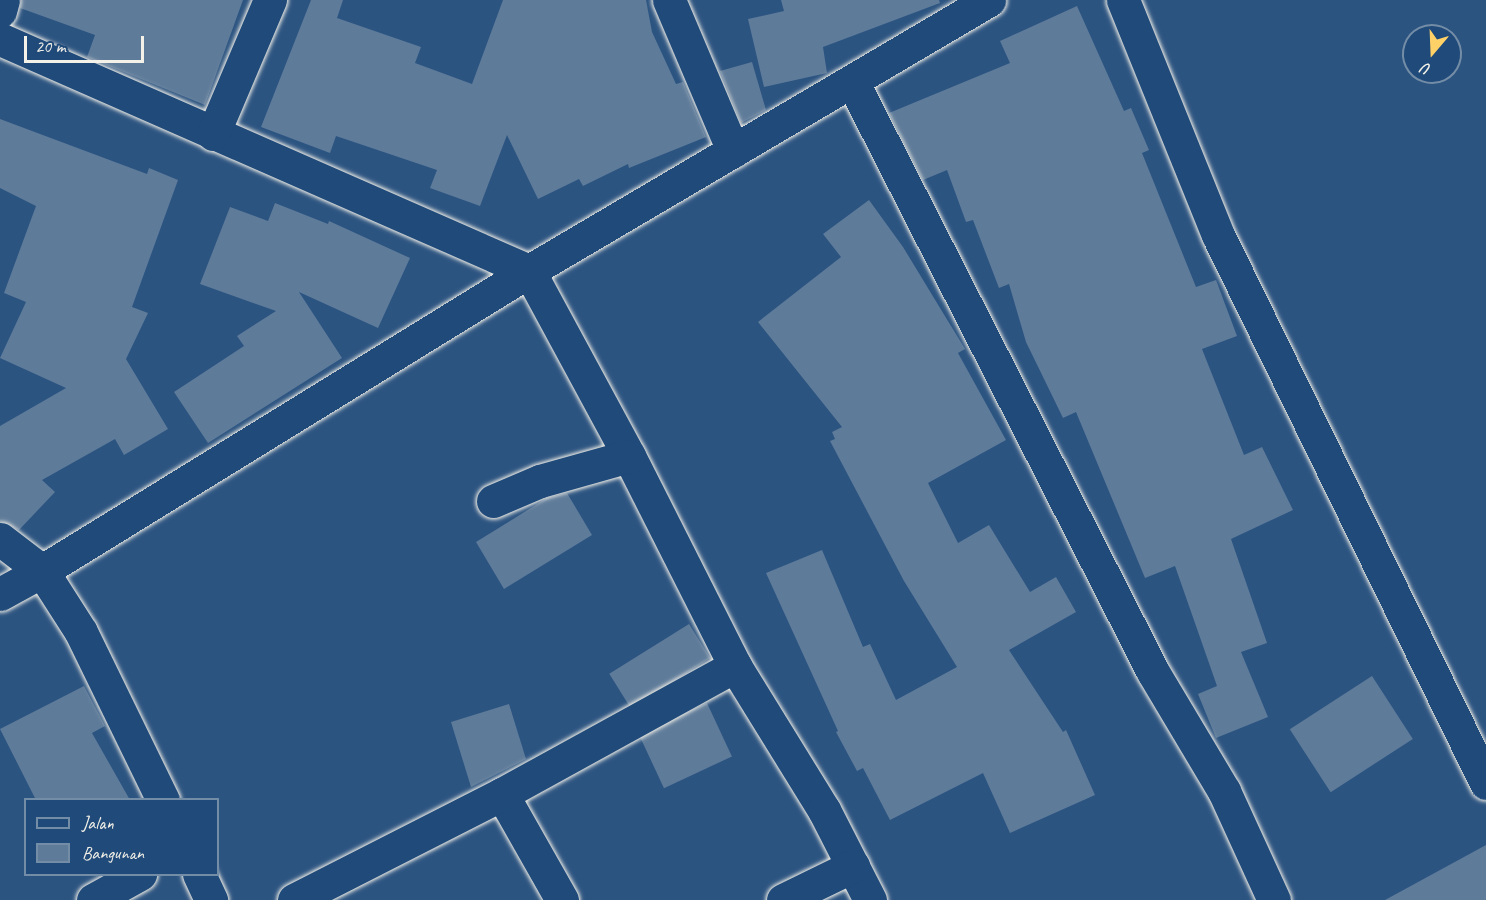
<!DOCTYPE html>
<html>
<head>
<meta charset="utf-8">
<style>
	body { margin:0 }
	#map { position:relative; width:1486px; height:900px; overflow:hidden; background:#2c5481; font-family:Caveat,sans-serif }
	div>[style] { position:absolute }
	.building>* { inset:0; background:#5e7b9a; transform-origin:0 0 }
	.roads { filter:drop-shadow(0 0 2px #f4f1e8) drop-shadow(0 0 2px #f4f1e8) }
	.street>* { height:33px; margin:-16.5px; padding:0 16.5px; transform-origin:16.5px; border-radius:16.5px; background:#1f4a7a }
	span { translate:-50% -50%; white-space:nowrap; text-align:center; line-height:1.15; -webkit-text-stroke:4.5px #1f4a7a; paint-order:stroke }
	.legend { position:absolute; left:24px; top:798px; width:195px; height:78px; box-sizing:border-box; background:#1f4a7a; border:2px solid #748da6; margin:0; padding:8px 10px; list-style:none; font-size:18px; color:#f4f1e8 }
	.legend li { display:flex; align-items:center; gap:12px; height:30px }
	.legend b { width:30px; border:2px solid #748da6 }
	.north { position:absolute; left:1402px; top:24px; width:60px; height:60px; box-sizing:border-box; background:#1f4a7a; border:2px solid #748da6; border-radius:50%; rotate:199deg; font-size:16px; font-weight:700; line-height:24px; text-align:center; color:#f4f1e8 }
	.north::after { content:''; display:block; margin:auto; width:21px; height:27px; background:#ffd166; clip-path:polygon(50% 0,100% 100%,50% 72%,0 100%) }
	.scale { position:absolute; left:24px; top:36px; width:120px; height:27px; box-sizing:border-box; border:3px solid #f4f1e8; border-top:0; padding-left:8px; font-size:18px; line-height:21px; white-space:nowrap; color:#f4f1e8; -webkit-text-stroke:4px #1f4a7a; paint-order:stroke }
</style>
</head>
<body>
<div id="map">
	<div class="building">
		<div style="clip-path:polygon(21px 0,243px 0,205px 105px,87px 57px,95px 35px,20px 8px)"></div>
		<div style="clip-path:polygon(311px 0,343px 0,337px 18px,421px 47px,415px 63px,472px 84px,503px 0,646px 0,652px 32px,676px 84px,683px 82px,706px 137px,629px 168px,628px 164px,583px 186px,579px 179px,538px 199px,507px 135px,480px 206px,430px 188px,437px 170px,336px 136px,330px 153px,261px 127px)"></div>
		<div style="clip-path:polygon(781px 0,939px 0,940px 3px,823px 47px,827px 73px,764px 87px,748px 19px,784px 11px)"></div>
		<div style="clip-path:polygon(1077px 6px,1124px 111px,1131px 108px,1149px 150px,1142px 153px,1196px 287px,1216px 280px,1237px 336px,1202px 349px,1244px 455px,1262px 447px,1293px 510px,1231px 539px,1267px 643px,1241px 652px,1268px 717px,1216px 738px,1198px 694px,1217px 686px,1175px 566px,1145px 578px,1076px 412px,1063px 418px,1026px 342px,1009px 284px,999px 288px,973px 220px,966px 222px,947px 170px,923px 180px,889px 113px,1010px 63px,1000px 41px)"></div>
		<div style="clip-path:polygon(752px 62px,766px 110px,741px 123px,720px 71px)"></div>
		<div style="clip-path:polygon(0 119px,147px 174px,149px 168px,178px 180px,132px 307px,148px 313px,126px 359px,168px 429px,124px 455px,115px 439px,42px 480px,55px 492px,19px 530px,0 521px,0 426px,66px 388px,0 358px,26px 302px,4px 293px,36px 206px,0 188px)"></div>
		<div style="clip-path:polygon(869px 200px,903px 247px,965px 349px,958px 353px,1006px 440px,928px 483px,958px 543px,989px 525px,1030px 592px,1056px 577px,1076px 612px,1009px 650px,1063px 732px,1066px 730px,1095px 795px,1010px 833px,983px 773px,890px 820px,863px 768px,857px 771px,836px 732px,838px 731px,766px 573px,822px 550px,863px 647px,870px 644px,896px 700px,957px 667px,904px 581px,830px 441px,835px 439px,832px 432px,842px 427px,758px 322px,841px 257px,823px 234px)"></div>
		<div style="clip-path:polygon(275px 203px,328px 224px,329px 221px,410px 258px,378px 328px,299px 292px,342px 358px,208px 443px,174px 392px,244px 346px,237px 336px,276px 311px,200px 284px,230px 207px,268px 221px)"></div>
		<div style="clip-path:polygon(567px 493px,592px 535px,504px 589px,476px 542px,547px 498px)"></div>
		<div style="left:689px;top:624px;width:40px;height:94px;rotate:58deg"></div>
		<div style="left:1372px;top:676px;width:75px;height:98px;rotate:57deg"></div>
		<div style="clip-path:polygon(84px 686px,105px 726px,92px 733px,130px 800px,36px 800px,0 729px)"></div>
		<div style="left:707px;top:703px;width:59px;height:75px;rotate:65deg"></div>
		<div style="clip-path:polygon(509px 704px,526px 759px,471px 787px,451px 722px)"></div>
		<div style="clip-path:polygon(1486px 845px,1486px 900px,1385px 900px)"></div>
	</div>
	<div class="roads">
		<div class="street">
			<div style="left:669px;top:0;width:164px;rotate:67deg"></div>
			<div style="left:1123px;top:0;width:253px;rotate:68deg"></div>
			<div style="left:1218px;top:235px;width:610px;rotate:63.94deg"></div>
			<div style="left:0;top:11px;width:11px;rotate:-75deg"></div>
			<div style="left:0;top:39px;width:578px;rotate:23.68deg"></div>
			<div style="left:529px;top:271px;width:210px;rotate:61.6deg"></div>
			<div style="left:629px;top:456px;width:235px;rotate:63.2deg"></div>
			<div style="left:735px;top:666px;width:169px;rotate:58.3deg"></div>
			<div style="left:824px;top:810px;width:101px;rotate:62.9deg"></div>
			<div style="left:852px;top:81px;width:663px;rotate:63.01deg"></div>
			<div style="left:1153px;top:672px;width:139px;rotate:59.2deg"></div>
			<div style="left:1224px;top:791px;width:120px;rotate:65.4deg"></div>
			<div style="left:213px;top:134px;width:146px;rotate:-67deg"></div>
			<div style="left:493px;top:501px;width:51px;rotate:-23.1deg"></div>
			<div style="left:540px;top:481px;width:92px;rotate:-15.7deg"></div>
			<div style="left:0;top:539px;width:53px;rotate:37.3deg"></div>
			<div style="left:42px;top:571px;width:72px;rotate:57.4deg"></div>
			<div style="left:81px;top:632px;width:187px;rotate:64deg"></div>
			<div style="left:0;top:594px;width:48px;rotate:-28.7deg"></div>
			<div style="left:42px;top:571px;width:572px;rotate:-31.63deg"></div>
			<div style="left:529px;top:271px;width:534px;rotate:-30.5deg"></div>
			<div style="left:502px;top:794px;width:122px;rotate:60.5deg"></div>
			<div style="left:199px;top:874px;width:29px;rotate:65deg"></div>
			<div style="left:93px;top:900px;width:54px;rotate:-29deg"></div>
			<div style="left:294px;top:900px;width:233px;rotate:-27deg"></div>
			<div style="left:502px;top:794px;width:266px;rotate:-28.8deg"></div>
			<div style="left:783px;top:900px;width:78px;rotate:-25.9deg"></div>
		</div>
	</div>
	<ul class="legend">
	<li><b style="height:8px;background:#1f4a7a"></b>Jalan</li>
	<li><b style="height:16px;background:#5e7b9a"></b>Bangunan</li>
	</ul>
	<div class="north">U</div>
	<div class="scale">20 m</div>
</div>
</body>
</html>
